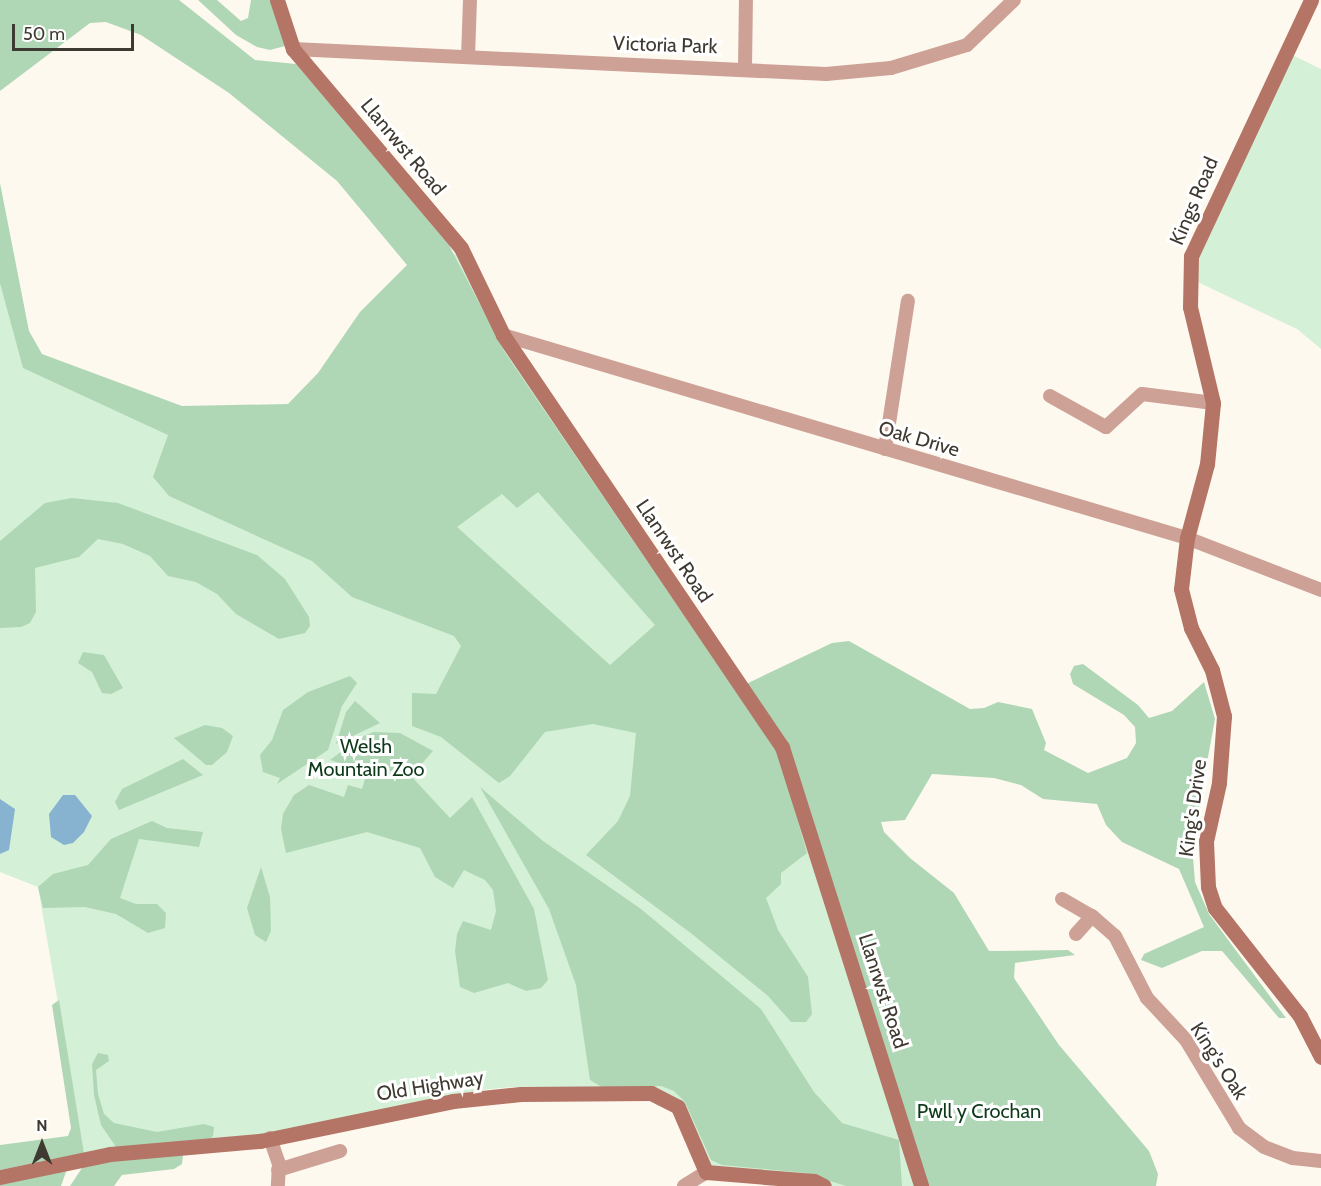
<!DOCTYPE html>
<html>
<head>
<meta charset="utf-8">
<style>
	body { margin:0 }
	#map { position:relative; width:1321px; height:1186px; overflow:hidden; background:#fef9ef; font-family:Cabin,sans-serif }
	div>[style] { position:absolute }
	.green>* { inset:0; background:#d4f0d7 }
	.forest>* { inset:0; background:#afd7b5 }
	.water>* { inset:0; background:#87b3d1 }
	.street>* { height:14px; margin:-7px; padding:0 7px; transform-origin:7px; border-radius:7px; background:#cda196 }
	.secondary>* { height:15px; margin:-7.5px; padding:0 7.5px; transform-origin:7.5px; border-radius:7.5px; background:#b47566 }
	span { translate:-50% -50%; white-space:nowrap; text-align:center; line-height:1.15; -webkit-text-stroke:6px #fff; paint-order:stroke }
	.street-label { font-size:20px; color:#3f3a31 }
	.park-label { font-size:20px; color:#0e3a1a }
	.north { position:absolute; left:12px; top:1114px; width:60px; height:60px; -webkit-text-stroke:4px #fff; paint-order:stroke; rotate:0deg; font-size:16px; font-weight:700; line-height:24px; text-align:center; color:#3f3a31 }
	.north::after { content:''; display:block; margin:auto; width:21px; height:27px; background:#3f3a31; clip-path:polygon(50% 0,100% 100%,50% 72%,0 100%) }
	.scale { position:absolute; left:12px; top:24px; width:122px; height:27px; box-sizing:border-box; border:3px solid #3f3a31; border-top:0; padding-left:8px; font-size:18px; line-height:21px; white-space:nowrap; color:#3f3a31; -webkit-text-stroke:4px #fff; paint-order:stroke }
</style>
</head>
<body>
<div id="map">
	<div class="green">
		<div style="clip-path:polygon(1286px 52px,1321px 69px,1321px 349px,1297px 329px,1189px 278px)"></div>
		<div style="clip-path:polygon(0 244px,39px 362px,166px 416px,286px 421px,461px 248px,503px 335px,782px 747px,921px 1186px,824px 1186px,706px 1172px,678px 1107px,651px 1093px,514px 1087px,481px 1090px,263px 1134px,84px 1153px,38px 887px,0 872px)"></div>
	</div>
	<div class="forest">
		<div style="clip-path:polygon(evenodd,0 0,179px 0,255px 60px,296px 64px,449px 245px,504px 351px,779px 755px,807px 853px,781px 873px,781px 884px,766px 898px,778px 930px,808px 977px,812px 1014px,806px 1022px,791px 1022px,768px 996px,692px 934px,586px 855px,618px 821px,630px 796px,636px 733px,593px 724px,545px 732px,510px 776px,499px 783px,441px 737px,412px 726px,412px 693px,436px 694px,461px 646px,454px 636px,352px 597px,312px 561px,169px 496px,153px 477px,168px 435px,23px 368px,0 283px,0 183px,29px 331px,42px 354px,182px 406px,288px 404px,318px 373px,360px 312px,407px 265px,337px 181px,229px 93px,141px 35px,106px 22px,90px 23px,0 91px,0 0,538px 492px,655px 625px,610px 665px,457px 527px,502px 494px,517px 508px,538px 492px)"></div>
		<div style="clip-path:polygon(198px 0,217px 0,241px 21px,248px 18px,251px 0,271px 0,285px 46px,270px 50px,257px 47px,236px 35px)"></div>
		<div style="clip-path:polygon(72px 498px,118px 503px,257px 555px,285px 579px,309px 617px,310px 626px,305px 633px,279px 639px,236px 614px,217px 594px,196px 582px,168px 576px,150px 556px,123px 544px,98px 539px,79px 557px,35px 568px,36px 612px,30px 623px,21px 627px,0 628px,0 541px,45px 503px)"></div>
		<div style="clip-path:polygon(849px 641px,970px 709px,984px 708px,998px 702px,1032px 709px,1046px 743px,1044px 750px,1088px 773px,1127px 758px,1136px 743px,1135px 727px,1124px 715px,1073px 684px,1070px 674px,1074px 666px,1083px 664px,1138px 705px,1149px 718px,1172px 711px,1204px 682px,1215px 719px,1192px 845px,1195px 882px,1209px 914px,1286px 1018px,1279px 1018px,1222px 951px,1202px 951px,1162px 968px,1141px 960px,1144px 954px,1204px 927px,1179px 869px,1122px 842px,1106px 825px,1097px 804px,1043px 799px,1021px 785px,994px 778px,932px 774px,905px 820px,881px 822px,884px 832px,910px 858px,954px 893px,989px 951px,1068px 950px,1075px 955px,1015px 963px,1014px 978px,1059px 1045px,1149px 1151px,1158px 1174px,1156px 1186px,921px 1186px,782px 747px,746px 684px,832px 643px)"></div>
		<div style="clip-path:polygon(83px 652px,104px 655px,123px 688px,111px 694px,102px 693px,92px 672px,78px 663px)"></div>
		<div style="clip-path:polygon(350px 676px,357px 683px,342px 706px,328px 750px,277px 784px,280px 778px,263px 772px,260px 755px,272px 740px,283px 710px,308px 692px)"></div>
		<div style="clip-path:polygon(355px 701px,380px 723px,336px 744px,346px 712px)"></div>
		<div style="clip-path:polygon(205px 725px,222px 728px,233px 736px,227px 752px,212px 765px,206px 765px,174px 738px)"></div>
		<div style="clip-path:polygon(374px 732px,400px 733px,433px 751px,411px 776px,450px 818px,472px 797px,534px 909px,548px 980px,541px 988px,526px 991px,508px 983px,474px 993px,460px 987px,455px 951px,457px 934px,463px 921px,491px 930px,496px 911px,493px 890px,485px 880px,464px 870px,453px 888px,435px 877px,420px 848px,367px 832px,286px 853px,281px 829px,283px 814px,294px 795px,309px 785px,344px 797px,348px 785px,362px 789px,367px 772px,330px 760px,361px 737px)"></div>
		<div style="clip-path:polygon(183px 759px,203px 775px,119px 810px,115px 802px,122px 789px)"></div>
		<div style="clip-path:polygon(480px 787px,543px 841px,641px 909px,761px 1009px,814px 1092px,842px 1123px,899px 1140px,902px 1186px,846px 1186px,805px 1173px,722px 1165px,711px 1160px,685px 1102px,674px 1091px,661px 1086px,605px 1089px,590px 1080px,576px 985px,549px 909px)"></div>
		<div style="clip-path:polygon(152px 821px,167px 828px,203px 832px,199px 847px,139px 839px,120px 898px,136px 904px,157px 904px,166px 913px,165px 928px,148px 933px,116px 914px,85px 907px,43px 908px,38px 887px,53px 874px,88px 865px,111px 839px)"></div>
		<div style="clip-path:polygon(261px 867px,270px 897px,271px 931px,266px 942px,255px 935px,247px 908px)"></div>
		<div style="clip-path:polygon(59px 1000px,84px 1153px,0 1170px,0 1145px,68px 1136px,71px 1128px,52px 1005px)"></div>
		<div style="clip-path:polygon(98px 1053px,108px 1055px,109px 1061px,96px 1070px,98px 1094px,104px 1114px,114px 1123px,157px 1132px,204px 1124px,214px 1127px,213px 1136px,207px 1142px,116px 1147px,101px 1125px,94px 1095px,92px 1064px)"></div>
		<div style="clip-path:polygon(183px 1155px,182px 1164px,174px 1169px,122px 1175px,114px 1186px,70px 1186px,86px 1162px)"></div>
		<div style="clip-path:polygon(67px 1169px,61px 1186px,0 1186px,0 1181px)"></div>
	</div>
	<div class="water">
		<div style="clip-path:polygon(63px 795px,75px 795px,92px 816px,84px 832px,73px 843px,64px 845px,51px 837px,49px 814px)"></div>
		<div style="clip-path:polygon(0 799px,15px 809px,9px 850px,0 854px)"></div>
	</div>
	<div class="street">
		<div style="left:293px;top:49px;width:534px;rotate:2.69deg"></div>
		<div style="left:826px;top:74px;width:65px;rotate:-5.3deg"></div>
		<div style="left:891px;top:68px;width:79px;rotate:-16.8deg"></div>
		<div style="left:967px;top:45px;width:65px;rotate:-43.8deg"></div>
		<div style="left:468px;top:57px;width:57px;rotate:-88deg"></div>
		<div style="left:745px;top:68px;width:68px;rotate:-89.2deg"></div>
		<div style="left:503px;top:335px;width:713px;rotate:16.53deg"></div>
		<div style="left:1187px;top:538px;width:144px;rotate:21.2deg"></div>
		<div style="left:1050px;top:396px;width:64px;rotate:29deg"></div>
		<div style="left:1106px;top:427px;width:49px;rotate:-42.5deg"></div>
		<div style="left:1142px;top:394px;width:72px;rotate:7.2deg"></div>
		<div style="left:885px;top:449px;width:150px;rotate:-81.2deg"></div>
		<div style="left:1062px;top:899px;width:34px;rotate:30deg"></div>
		<div style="left:1092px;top:916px;width:30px;rotate:41deg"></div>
		<div style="left:1115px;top:936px;width:70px;rotate:62.7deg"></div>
		<div style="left:1147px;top:998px;width:57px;rotate:47.1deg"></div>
		<div style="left:1186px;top:1040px;width:103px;rotate:58.9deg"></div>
		<div style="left:1239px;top:1128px;width:31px;rotate:37deg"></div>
		<div style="left:1264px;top:1147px;width:31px;rotate:21deg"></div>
		<div style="left:1293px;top:1158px;width:28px;rotate:6deg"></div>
		<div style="left:1076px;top:934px;width:24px;rotate:-48deg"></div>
		<div style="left:270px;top:1138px;width:28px;rotate:71deg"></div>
		<div style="left:279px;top:1164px;width:22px;rotate:93deg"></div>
		<div style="left:278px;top:1170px;width:65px;rotate:-17deg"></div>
		<div style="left:684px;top:1186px;width:26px;rotate:-32deg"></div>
	</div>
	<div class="secondary">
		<div style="left:277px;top:0;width:52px;rotate:71.9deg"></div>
		<div style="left:293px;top:49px;width:260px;rotate:49.8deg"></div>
		<div style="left:461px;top:248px;width:97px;rotate:64.2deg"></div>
		<div style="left:503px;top:335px;width:498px;rotate:55.9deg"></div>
		<div style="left:782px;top:747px;width:460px;rotate:72.4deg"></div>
		<div style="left:1311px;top:0;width:283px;rotate:115.1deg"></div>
		<div style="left:1191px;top:256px;width:51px;rotate:91.1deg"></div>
		<div style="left:1190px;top:307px;width:99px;rotate:76.5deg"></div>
		<div style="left:1213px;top:403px;width:61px;rotate:95.6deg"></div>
		<div style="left:1207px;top:464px;width:77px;rotate:105.1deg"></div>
		<div style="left:1187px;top:538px;width:51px;rotate:96.7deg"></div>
		<div style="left:1181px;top:589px;width:40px;rotate:75.6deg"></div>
		<div style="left:1191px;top:628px;width:47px;rotate:63.4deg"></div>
		<div style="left:1212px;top:670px;width:48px;rotate:75.4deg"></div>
		<div style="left:1224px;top:716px;width:67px;rotate:94.3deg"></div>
		<div style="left:1219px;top:783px;width:59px;rotate:102.6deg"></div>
		<div style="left:1206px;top:841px;width:46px;rotate:87.5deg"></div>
		<div style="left:1208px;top:887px;width:22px;rotate:72deg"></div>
		<div style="left:1215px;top:908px;width:137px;rotate:51.8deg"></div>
		<div style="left:1300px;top:1016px;width:46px;rotate:62.9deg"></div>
		<div style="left:0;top:1177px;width:112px;rotate:-11.8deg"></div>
		<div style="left:110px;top:1154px;width:151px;rotate:-5deg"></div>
		<div style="left:260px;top:1141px;width:197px;rotate:-11.7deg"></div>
		<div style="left:453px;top:1101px;width:68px;rotate:-5.9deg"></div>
		<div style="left:521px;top:1094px;width:130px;rotate:-0.4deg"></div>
		<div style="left:651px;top:1093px;width:30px;rotate:27deg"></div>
		<div style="left:678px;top:1107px;width:71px;rotate:66.7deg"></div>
		<div style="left:706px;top:1172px;width:108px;rotate:4.8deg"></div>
		<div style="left:814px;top:1181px;width:11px;rotate:27deg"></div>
	</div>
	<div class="street-label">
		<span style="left:665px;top:45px;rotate:2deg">Victoria Park</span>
		<span style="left:403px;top:147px;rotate:50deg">Llanrwst Road</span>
		<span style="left:1194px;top:201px;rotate:-67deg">Kings Road</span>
		<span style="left:919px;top:439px;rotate:16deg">Oak Drive</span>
		<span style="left:674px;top:551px;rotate:56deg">Llanrwst Road</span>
		<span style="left:1193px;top:808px;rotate:-82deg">King's Drive</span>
		<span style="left:883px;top:991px;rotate:72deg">Llanrwst Road</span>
		<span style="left:1219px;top:1061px;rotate:57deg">King's Oak</span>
		<span style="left:430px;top:1086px;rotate:-9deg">Old Highway</span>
	</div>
	<div class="park-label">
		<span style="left:366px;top:758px">Welsh<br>Mountain Zoo</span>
		<span style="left:979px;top:1111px">Pwll y Crochan</span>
	</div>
	<div class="north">N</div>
	<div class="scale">50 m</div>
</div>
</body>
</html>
